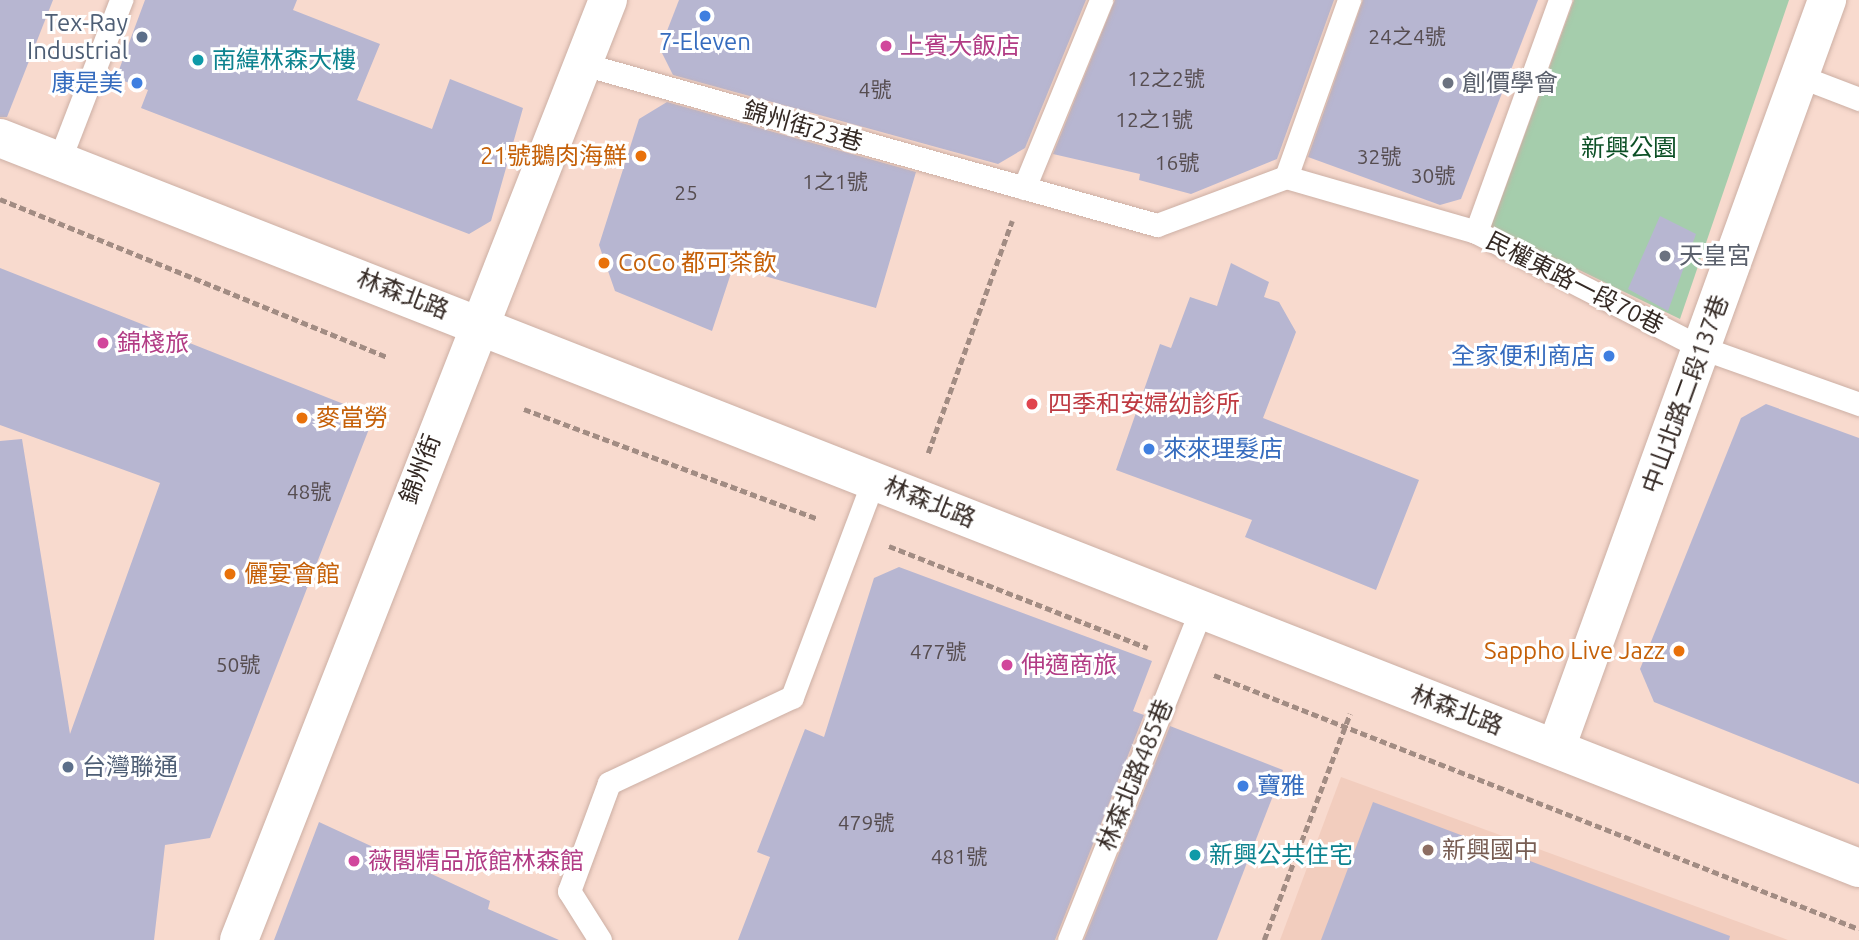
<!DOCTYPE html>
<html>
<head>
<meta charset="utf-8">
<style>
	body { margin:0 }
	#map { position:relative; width:1859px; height:940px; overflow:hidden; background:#f8dace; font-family:Ubuntu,"Noto Sans TC",sans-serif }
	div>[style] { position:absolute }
	.built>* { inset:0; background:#f2cdbe }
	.green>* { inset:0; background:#a5cdac }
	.building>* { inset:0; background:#b7b6d1 }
	.path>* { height:4.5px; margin-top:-2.25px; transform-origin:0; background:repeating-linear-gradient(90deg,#a28c83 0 7px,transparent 0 10.5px) }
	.roads { filter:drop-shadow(0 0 2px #ccafa4) drop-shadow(0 0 2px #ccafa4) }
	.lane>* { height:23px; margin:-11.5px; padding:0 11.5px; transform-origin:11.5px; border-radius:11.5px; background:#fff }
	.street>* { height:38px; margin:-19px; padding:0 19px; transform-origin:19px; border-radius:19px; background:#fff }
	.secondary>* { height:38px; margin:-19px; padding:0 19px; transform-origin:19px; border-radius:19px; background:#fff }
	.dots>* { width:19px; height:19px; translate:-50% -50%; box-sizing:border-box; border:4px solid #fff; border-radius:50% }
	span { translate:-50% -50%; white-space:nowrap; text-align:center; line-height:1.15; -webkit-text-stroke:6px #fff; paint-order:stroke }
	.number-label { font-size:21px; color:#564d50 }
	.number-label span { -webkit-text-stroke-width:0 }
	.service-label { font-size:24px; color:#4e5e75 }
	.right { translate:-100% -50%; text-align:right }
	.left { translate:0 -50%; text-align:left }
	.shop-label { font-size:24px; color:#366cbe }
	.hotel-label { font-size:24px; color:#b23c85 }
	.culture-label { font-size:24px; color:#0d838f }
	.worship-label { font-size:24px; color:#5b616d }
	.street-label { font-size:24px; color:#352a25 }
	.park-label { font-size:24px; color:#0c5026 }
	.food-label { font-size:24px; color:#c56008 }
	.health-label { font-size:24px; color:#be3a42 }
	.education-label { font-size:24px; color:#785e54 }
</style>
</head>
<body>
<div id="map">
	<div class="built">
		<div style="clip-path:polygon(1341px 777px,1788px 940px,1280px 940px)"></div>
	</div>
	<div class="green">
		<div style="clip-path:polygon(1574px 0,1789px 0,1680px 319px,1491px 227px)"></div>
	</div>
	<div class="building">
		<div style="clip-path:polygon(0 0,53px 0,7px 117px,0 117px)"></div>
		<div style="clip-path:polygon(145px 0,297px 0,293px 10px,380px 44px,357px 100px,432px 129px,450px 79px,523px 108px,491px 221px,469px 234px,141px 108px,148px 90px,116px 78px)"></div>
		<div style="clip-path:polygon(679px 0,1086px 0,1025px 148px,998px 164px,673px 75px,660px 49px)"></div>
		<div style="clip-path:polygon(1115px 0,1334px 0,1277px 159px,1191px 194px,1139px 180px,1140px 174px,1053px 154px)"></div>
		<div style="clip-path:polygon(1363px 0,1538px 0,1461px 199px,1440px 205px,1308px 157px)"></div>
		<div style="clip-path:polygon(667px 102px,916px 172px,876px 308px,733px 267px,712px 331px,615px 291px,599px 245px,639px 119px)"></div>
		<div style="clip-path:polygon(1660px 216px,1696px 234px,1668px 311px,1628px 289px)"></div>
		<div style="clip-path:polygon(1231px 263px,1269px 282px,1264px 297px,1279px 302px,1296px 332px,1263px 418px,1419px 480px,1376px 590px,1245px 537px,1252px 520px,1116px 470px,1160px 344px,1171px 348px,1190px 297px,1217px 306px)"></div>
		<div style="clip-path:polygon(0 268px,374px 416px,210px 838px,165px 845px,154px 940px,0 940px,0 441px,22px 439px,70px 734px,160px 483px,0 425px)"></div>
		<div style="clip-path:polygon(1766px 404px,1859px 438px,1859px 784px,1654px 702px,1640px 669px,1741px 418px)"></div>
		<div style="clip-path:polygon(899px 567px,1152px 661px,1133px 711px,1144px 715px,1055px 940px,738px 940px,770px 857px,757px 852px,805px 729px,824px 737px,874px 578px)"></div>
		<div style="clip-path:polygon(1170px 726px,1283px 770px,1217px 940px,1084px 940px)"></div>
		<div style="clip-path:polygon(1373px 802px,1730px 936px,1729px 940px,1321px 940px)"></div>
		<div style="clip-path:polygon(319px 822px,490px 901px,488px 909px,559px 940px,274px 940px)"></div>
	</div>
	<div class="path">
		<div style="left:0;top:199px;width:419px;rotate:22.2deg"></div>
		<div style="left:524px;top:409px;width:314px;rotate:20.5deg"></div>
		<div style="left:928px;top:453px;width:247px;rotate:-70.1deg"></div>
		<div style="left:889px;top:546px;width:278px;rotate:21.5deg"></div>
		<div style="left:1214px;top:675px;width:693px;rotate:21.49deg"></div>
		<div style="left:1264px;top:940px;width:242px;rotate:-69.2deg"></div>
	</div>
	<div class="roads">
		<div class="lane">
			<div style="left:583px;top:64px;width:596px;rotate:15.67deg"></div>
			<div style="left:1157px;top:225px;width:138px;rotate:-20.4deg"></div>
			<div style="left:1799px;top:76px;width:64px;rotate:21deg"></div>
			<div style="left:59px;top:161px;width:173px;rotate:-68.9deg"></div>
			<div style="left:1286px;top:177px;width:198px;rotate:16.1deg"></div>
			<div style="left:1476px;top:232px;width:254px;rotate:27.2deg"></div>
			<div style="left:1702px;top:348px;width:167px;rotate:19.6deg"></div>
			<div style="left:1286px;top:177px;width:188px;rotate:-70.4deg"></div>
			<div style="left:1024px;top:188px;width:203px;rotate:-67.7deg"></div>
			<div style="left:1476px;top:232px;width:247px;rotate:-70.1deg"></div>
			<div style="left:600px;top:940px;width:58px;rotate:-122.3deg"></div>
			<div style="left:569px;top:891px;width:115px;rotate:-69.7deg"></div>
			<div style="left:609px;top:783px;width:202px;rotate:-25.2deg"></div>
			<div style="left:792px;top:697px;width:233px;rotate:-69.4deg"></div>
			<div style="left:1069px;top:940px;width:355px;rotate:-68.2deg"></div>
		</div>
		<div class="street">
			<div style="left:1556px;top:748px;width:796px;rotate:-70.08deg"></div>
		</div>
		<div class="secondary">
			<div style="left:0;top:138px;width:1997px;rotate:21.44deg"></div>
			<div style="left:239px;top:940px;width:1010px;rotate:-68.57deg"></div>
		</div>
	</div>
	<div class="dots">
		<div style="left:705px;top:16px;background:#3f7fe0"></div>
		<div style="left:142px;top:37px;background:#5c6f8a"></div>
		<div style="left:886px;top:46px;background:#d1479c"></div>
		<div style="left:198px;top:60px;background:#0f9aa8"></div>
		<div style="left:137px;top:83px;background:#3f7fe0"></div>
		<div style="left:1448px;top:83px;background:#6b7280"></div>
		<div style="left:641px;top:156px;background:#e8710a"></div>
		<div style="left:1665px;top:256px;background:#6b7280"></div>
		<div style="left:604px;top:263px;background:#e8710a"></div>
		<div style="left:103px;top:343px;background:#d1479c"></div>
		<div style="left:1609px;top:356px;background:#3f7fe0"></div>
		<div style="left:1032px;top:404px;background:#e0444e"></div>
		<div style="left:302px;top:418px;background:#e8710a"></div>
		<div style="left:1149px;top:449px;background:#3f7fe0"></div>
		<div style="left:230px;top:574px;background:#e8710a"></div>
		<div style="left:1679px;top:651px;background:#e8710a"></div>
		<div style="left:1007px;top:665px;background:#d1479c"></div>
		<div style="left:68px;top:767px;background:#5c6f8a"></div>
		<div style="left:1243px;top:786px;background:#3f7fe0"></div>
		<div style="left:1428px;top:850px;background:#8d6e63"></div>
		<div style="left:1195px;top:855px;background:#0f9aa8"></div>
		<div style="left:354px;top:861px;background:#d1479c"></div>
	</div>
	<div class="number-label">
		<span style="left:1407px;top:36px">24之4號</span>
		<span style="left:1166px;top:78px">12之2號</span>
		<span style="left:875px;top:89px">4號</span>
		<span style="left:1154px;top:119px">12之1號</span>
		<span style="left:1379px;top:156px">32號</span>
		<span style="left:1177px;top:162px">16號</span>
		<span style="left:1433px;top:175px">30號</span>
		<span style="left:835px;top:181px">1之1號</span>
		<span style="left:686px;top:192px">25</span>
		<span style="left:309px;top:491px">48號</span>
		<span style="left:938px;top:651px">477號</span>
		<span style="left:238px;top:664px">50號</span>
		<span style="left:866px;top:822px">479號</span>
		<span style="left:959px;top:856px">481號</span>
	</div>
	<div class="service-label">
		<span class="right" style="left:128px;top:37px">Tex-Ray<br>Industrial</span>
		<span class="left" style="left:82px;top:767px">台灣聯通</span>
	</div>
	<div class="shop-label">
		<span style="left:705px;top:42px">7-Eleven</span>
		<span class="right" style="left:123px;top:83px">康是美</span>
		<span class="right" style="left:1595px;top:356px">全家便利商店</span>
		<span class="left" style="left:1163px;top:449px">來來理髮店</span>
		<span class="left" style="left:1257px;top:786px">寶雅</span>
	</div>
	<div class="hotel-label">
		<span class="left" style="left:900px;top:46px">上賓大飯店</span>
		<span class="left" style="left:117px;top:343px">錦棧旅</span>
		<span class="left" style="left:1021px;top:665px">伸適商旅</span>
		<span class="left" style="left:368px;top:861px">薇閣精品旅館林森館</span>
	</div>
	<div class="culture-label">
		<span class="left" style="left:212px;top:60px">南緯林森大樓</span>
		<span class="left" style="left:1209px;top:855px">新興公共住宅</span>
	</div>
	<div class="worship-label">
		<span class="left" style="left:1462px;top:83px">創價學會</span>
		<span class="left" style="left:1679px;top:256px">天皇宮</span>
	</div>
	<div class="street-label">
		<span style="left:803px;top:126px;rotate:16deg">錦州街23巷</span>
		<span style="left:1575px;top:283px;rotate:27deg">民權東路一段70巷</span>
		<span style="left:403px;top:294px;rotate:21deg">林森北路</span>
		<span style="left:1685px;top:394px;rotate:-70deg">中山北路二段137巷</span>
		<span style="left:420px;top:469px;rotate:-69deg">錦州街</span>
		<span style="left:930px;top:502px;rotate:22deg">林森北路</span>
		<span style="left:1457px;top:710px;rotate:21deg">林森北路</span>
		<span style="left:1135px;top:775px;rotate:-68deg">林森北路485巷</span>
	</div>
	<div class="park-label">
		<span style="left:1629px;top:148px">新興公園</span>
	</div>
	<div class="food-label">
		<span class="right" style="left:627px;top:156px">21號鵝肉海鮮</span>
		<span class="left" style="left:618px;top:263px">CoCo 都可茶飲</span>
		<span class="left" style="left:316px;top:418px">麥當勞</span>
		<span class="left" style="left:244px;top:574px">儷宴會館</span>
		<span class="right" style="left:1665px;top:651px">Sappho Live Jazz</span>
	</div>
	<div class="health-label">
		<span class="left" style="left:1048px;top:404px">四季和安婦幼診所</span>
	</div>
	<div class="education-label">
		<span class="left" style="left:1442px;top:850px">新興國中</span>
	</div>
</div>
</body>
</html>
